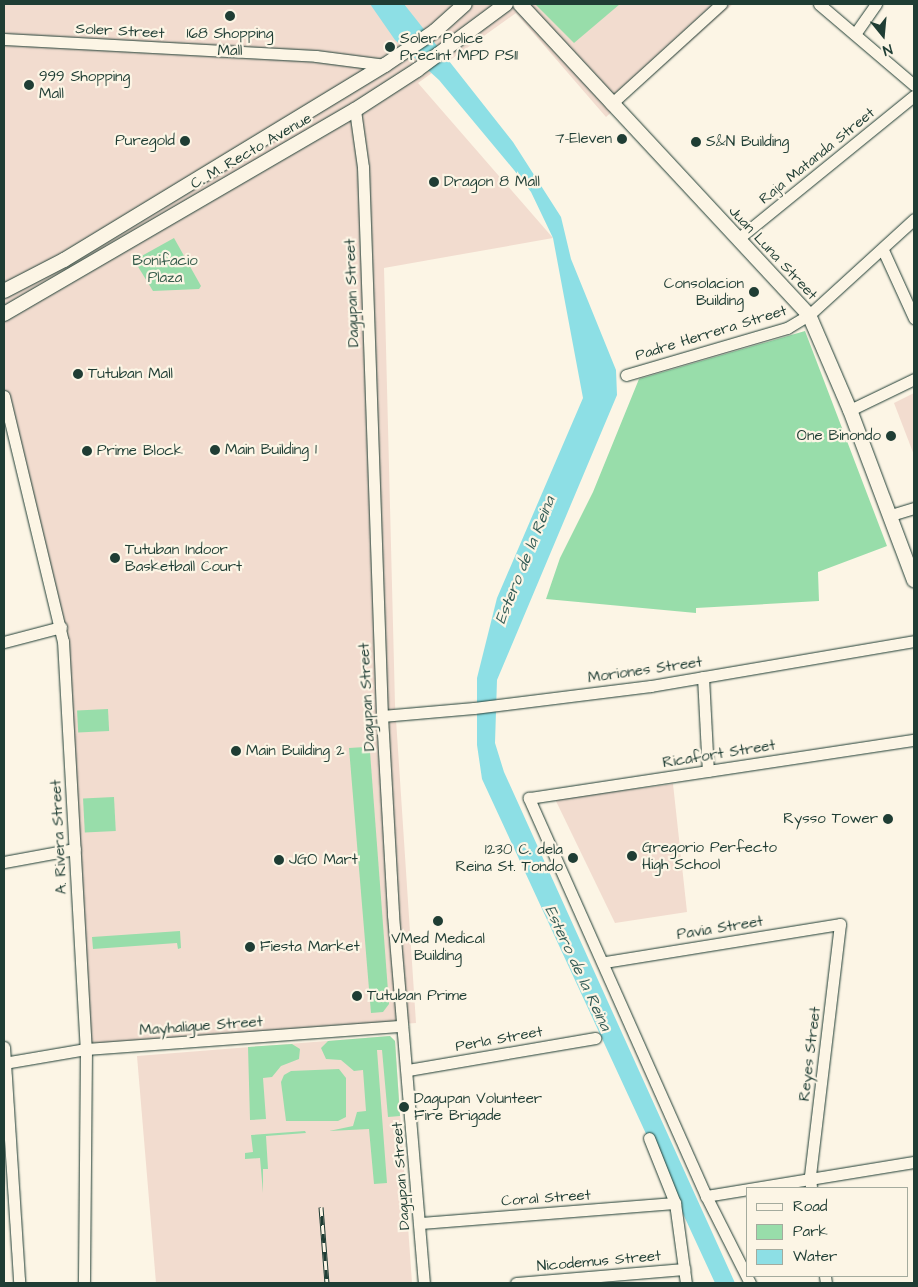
<!DOCTYPE html>
<html>
<head>
<meta charset="utf-8">
<style>
	body { margin:0 }
	#map { position:relative; width:918px; height:1287px; overflow:hidden; background:#fcf5e5; font-family:"Architects Daughter",sans-serif }
	div>[style] { position:absolute }
	.built>* { inset:0; background:#f2dccf }
	.green>* { inset:0; background:#98ddaa; transform-origin:0 0 }
	.water>* { inset:0; background:#8ddfe5 }
	.roads { filter:drop-shadow(0 0 1px #1f3d34) drop-shadow(0 0 1px #1f3d34) }
	.minor>* { height:11px; margin:-5.5px; padding:0 5.5px; transform-origin:5.5px; border-radius:5.5px; background:#fcf5e5 }
	.major>* { height:14px; margin:-7px; padding:0 7px; transform-origin:7px; border-radius:7px; background:#fcf5e5 }
	.rail>* { height:5px; margin-top:-2.5px; transform-origin:0; background:repeating-linear-gradient(90deg,#fcf5e5 0 9px,#1f3d34 0 18px); box-sizing:border-box; border-block:1px solid #1f3d34 }
	.dots>* { width:14px; height:14px; translate:-50% -50%; box-sizing:border-box; border:2px solid #fcf5e5; border-radius:50% }
	span { translate:-50% -50%; white-space:nowrap; text-align:center; line-height:1.15; -webkit-text-stroke:4.5px #fcf5e5; paint-order:stroke }
	.street-label { font-size:15px; color:#1f3d34 }
	.poi-label { font-size:15px; color:#1f3d34 }
	.left { translate:0 -50%; text-align:left }
	.right { translate:-100% -50%; text-align:right }
	.park-label { font-size:15px; color:#375d4c }
	.water-label { font-size:16px; color:#355d57; font-style:italic }
	.frame { position:absolute; inset:0; border:5px solid #1f3d34; pointer-events:none }
	.legend { position:absolute; left:746px; top:1187px; width:162px; height:90px; box-sizing:border-box; background:#fcf5e5; border:1px solid #a4ab9e; margin:0; padding:6px 9px; list-style:none; font-size:15px; color:#1f3d34 }
	.legend li { display:flex; align-items:center; gap:10px; height:25px }
	.legend b { width:25px; border:1px solid #a4ab9e }
	.north { position:absolute; left:858px; top:10px; width:50px; height:50px; -webkit-text-stroke:4px #fcf5e5; paint-order:stroke; rotate:163deg; font-size:14px; font-weight:700; line-height:20px; text-align:center; color:#1f3d34 }
	.north::after { content:''; display:block; margin:auto; width:18px; height:22px; background:#1f3d34; clip-path:polygon(50% 0,100% 100%,50% 72%,0 100%) }
</style>
</head>
<body>
<div id="map">
	<div class="built">
		<div style="clip-path:polygon(4px 4px,733px 4px,606px 117px,516px 13px,418px 83px,553px 238px,384px 268px,395px 704px,416px 1023px,88px 1047px,60px 611px,4px 387px)"></div>
		<div style="clip-path:polygon(914px 393px,914px 455px,894px 403px)"></div>
		<div style="clip-path:polygon(673px 784px,687px 912px,615px 923px,555px 799px)"></div>
		<div style="clip-path:polygon(390px 1036px,395px 1041px,412px 1283px,156px 1283px,137px 1056px)"></div>
	</div>
	<div class="green">
		<div style="clip-path:polygon(535px 4px,620px 4px,574px 43px)"></div>
		<div style="clip-path:polygon(174px 238px,201px 286px,199px 289px,153px 291px,137px 265px,138px 258px)"></div>
		<div style="clip-path:polygon(805px 331px,887px 546px,818px 572px,819px 601px,696px 608px,696px 613px,546px 599px,560px 558px,593px 492px,639px 379px)"></div>
		<div style="left:108px;top:709px;width:22px;height:31px;rotate:87deg"></div>
		<div style="clip-path:polygon(365px 747px,370px 752px,389px 1004px,383px 1012px,371px 1013px,349px 748px)"></div>
		<div style="left:114px;top:797px;width:34px;height:31px;rotate:87deg"></div>
		<div style="clip-path:polygon(180px 931px,181px 948px,178px 949px,177px 943px,93px 949px,92px 937px)"></div>
		<div style="clip-path:polygon(390px 1036px,395px 1041px,400px 1116px,388px 1117px,382px 1050px,377px 1050px,387px 1183px,374px 1184px,369px 1129px,329px 1131px,353px 1126px,357px 1112px,366px 1111px,363px 1070px,354px 1071px,341px 1060px,326px 1059px,321px 1048px,328px 1041px)"></div>
		<div style="clip-path:polygon(292px 1044px,300px 1049px,299px 1059px,281px 1066px,272px 1077px,263px 1078px,266px 1119px,250px 1120px,248px 1047px)"></div>
		<div style="clip-path:polygon(339px 1069px,346px 1078px,346px 1117px,338px 1121px,286px 1121px,281px 1082px,284px 1075px,291px 1071px)"></div>
		<div style="clip-path:polygon(305px 1131px,306px 1133px,266px 1136px,268px 1169px,263px 1169px,263px 1193px,260px 1158px,245px 1159px,245px 1153px,253px 1152px,251px 1135px)"></div>
	</div>
	<div class="water">
		<div style="clip-path:polygon(370px 4px,404px 4px,513px 142px,561px 217px,571px 259px,616px 370px,617px 395px,497px 680px,495px 743px,504px 772px,735px 1283px,715px 1283px,482px 779px,477px 745px,477px 678px,497px 598px,583px 398px,553px 238px,531px 192px,514px 170px,439px 80px,395px 40px)"></div>
	</div>
	<div class="roads">
		<div class="minor">
			<div style="left:819px;top:4px;width:125px;rotate:40.5deg"></div>
			<div style="left:855px;top:34px;width:37px;rotate:-55deg"></div>
			<div style="left:4px;top:39px;width:312px;rotate:3.1deg"></div>
			<div style="left:316px;top:56px;width:70px;rotate:7.4deg"></div>
			<div style="left:611px;top:104px;width:149px;rotate:-42.3deg"></div>
			<div style="left:355px;top:110px;width:58px;rotate:82deg"></div>
			<div style="left:363px;top:167px;width:549px;rotate:88.02deg"></div>
			<div style="left:382px;top:716px;width:199px;rotate:86.8deg"></div>
			<div style="left:393px;top:915px;width:369px;rotate:85.2deg"></div>
			<div style="left:739px;top:238px;width:225px;rotate:-39.1deg"></div>
			<div style="left:883px;top:250px;width:75px;rotate:65.5deg"></div>
			<div style="left:626px;top:375px;width:168px;rotate:-16.3deg"></div>
			<div style="left:787px;top:328px;width:26px;rotate:-31deg"></div>
			<div style="left:809px;top:315px;width:142px;rotate:-42.4deg"></div>
			<div style="left:4px;top:396px;width:252px;rotate:76.5deg"></div>
			<div style="left:63px;top:641px;width:409px;rotate:86.8deg"></div>
			<div style="left:86px;top:1049px;width:234px;rotate:90.5deg"></div>
			<div style="left:850px;top:410px;width:71px;rotate:-25.8deg"></div>
			<div style="left:891px;top:515px;width:24px;rotate:-17deg"></div>
			<div style="left:4px;top:642px;width:59px;rotate:-14.7deg"></div>
			<div style="left:703px;top:677px;width:94px;rotate:87deg"></div>
			<div style="left:382px;top:716px;width:92px;rotate:-5deg"></div>
			<div style="left:474px;top:708px;width:178px;rotate:-7.1deg"></div>
			<div style="left:651px;top:686px;width:267px;rotate:-9.7deg"></div>
			<div style="left:4px;top:862px;width:72px;rotate:-10.4deg"></div>
			<div style="left:605px;top:962px;width:238px;rotate:-9.2deg"></div>
			<div style="left:840px;top:924px;width:254px;rotate:96.8deg"></div>
			<div style="left:810px;top:1176px;width:12px;rotate:85deg"></div>
			<div style="left:4px;top:1047px;width:235px;rotate:86.3deg"></div>
			<div style="left:4px;top:1063px;width:83px;rotate:-9.7deg"></div>
			<div style="left:86px;top:1049px;width:317px;rotate:-4.2deg"></div>
			<div style="left:408px;top:1070px;width:190px;rotate:-9.7deg"></div>
			<div style="left:649px;top:1138px;width:70px;rotate:68.2deg"></div>
			<div style="left:675px;top:1203px;width:81px;rotate:82.2deg"></div>
			<div style="left:706px;top:1196px;width:211px;rotate:-9.3deg"></div>
			<div style="left:420px;top:1223px;width:256px;rotate:-4.5deg"></div>
			<div style="left:825px;top:1276px;width:7px;rotate:82deg"></div>
			<div style="left:516px;top:1283px;width:169px;rotate:-4.8deg"></div>
			<div style="left:750px;top:1283px;width:97px;rotate:-116.8deg"></div>
			<div style="left:706px;top:1196px;width:436px;rotate:-114deg"></div>
			<div style="left:529px;top:798px;width:389px;rotate:-8.6deg"></div>
		</div>
		<div class="major">
			<div style="left:520px;top:4px;width:425px;rotate:47.1deg"></div>
			<div style="left:809px;top:315px;width:103px;rotate:66.7deg"></div>
			<div style="left:850px;top:410px;width:182px;rotate:69.4deg"></div>
			<div style="left:4px;top:291px;width:68px;rotate:-27.3deg"></div>
			<div style="left:64px;top:260px;width:376px;rotate:-31.3deg"></div>
			<div style="left:385px;top:65px;width:60px;rotate:-34.2deg"></div>
			<div style="left:435px;top:31px;width:40px;rotate:-42deg"></div>
			<div style="left:4px;top:314px;width:406px;rotate:-30.2deg"></div>
			<div style="left:355px;top:110px;width:74px;rotate:-32.8deg"></div>
			<div style="left:417px;top:70px;width:111px;rotate:-36.6deg"></div>
		</div>
	</div>
	<div class="rail">
		<div style="left:321px;top:1207px;width:76px;rotate:85.5deg"></div>
	</div>
	<div class="dots">
		<div style="left:230px;top:16px;background:#1f3d34"></div>
		<div style="left:390px;top:47px;background:#1f3d34"></div>
		<div style="left:29px;top:85px;background:#1f3d34"></div>
		<div style="left:622px;top:139px;background:#1f3d34"></div>
		<div style="left:185px;top:141px;background:#1f3d34"></div>
		<div style="left:696px;top:142px;background:#1f3d34"></div>
		<div style="left:434px;top:182px;background:#1f3d34"></div>
		<div style="left:754px;top:292px;background:#1f3d34"></div>
		<div style="left:78px;top:374px;background:#1f3d34"></div>
		<div style="left:891px;top:436px;background:#1f3d34"></div>
		<div style="left:215px;top:450px;background:#1f3d34"></div>
		<div style="left:87px;top:451px;background:#1f3d34"></div>
		<div style="left:115px;top:558px;background:#1f3d34"></div>
		<div style="left:236px;top:751px;background:#1f3d34"></div>
		<div style="left:888px;top:819px;background:#1f3d34"></div>
		<div style="left:632px;top:856px;background:#1f3d34"></div>
		<div style="left:573px;top:858px;background:#1f3d34"></div>
		<div style="left:279px;top:860px;background:#1f3d34"></div>
		<div style="left:438px;top:921px;background:#1f3d34"></div>
		<div style="left:250px;top:947px;background:#1f3d34"></div>
		<div style="left:357px;top:996px;background:#1f3d34"></div>
		<div style="left:404px;top:1107px;background:#1f3d34"></div>
	</div>
	<div class="street-label">
		<span style="left:120px;top:31px;rotate:3deg">Soler Street</span>
		<span style="left:251px;top:151px;rotate:-30deg">C. M. Recto Avenue</span>
		<span style="left:817px;top:156px;rotate:-39deg">Raja Matanda Street</span>
		<span style="left:773px;top:253px;rotate:47deg">Juan Luna Street</span>
		<span style="left:352px;top:293px;rotate:-92deg">Dagupan Street</span>
		<span style="left:711px;top:333px;rotate:-17deg">Padre Herrera Street</span>
		<span style="left:645px;top:670px;rotate:-8deg">Moriones Street</span>
		<span style="left:367px;top:697px;rotate:-93deg">Dagupan Street</span>
		<span style="left:719px;top:754px;rotate:-9deg">Ricafort Street</span>
		<span style="left:59px;top:837px;rotate:-93deg">A. Rivera Street</span>
		<span style="left:720px;top:928px;rotate:-9deg">Pavia Street</span>
		<span style="left:201px;top:1026px;rotate:-4deg">Mayhaligue Street</span>
		<span style="left:499px;top:1039px;rotate:-10deg">Perla Street</span>
		<span style="left:810px;top:1054px;rotate:-83deg">Reyes Street</span>
		<span style="left:401px;top:1176px;rotate:-94deg">Dagupan Street</span>
		<span style="left:546px;top:1198px;rotate:-4deg">Coral Street</span>
		<span style="left:599px;top:1261px;rotate:-5deg">Nicodemus Street</span>
	</div>
	<div class="poi-label">
		<span style="left:230px;top:42px">168 Shopping<br>Mall</span>
		<span class="left" style="left:400px;top:47px">Soler Police<br>Precint MPD PS11</span>
		<span class="left" style="left:39px;top:85px">999 Shopping<br>Mall</span>
		<span class="right" style="left:612px;top:139px">7-Eleven</span>
		<span class="right" style="left:175px;top:141px">Puregold</span>
		<span class="left" style="left:706px;top:142px">S&amp;N Building</span>
		<span class="left" style="left:444px;top:182px">Dragon 8 Mall</span>
		<span class="right" style="left:744px;top:292px">Consolacion<br>Building</span>
		<span class="left" style="left:88px;top:374px">Tutuban Mall</span>
		<span class="right" style="left:881px;top:436px">One Binondo</span>
		<span class="left" style="left:225px;top:450px">Main Building 1</span>
		<span class="left" style="left:97px;top:451px">Prime Block</span>
		<span class="left" style="left:125px;top:558px">Tutuban Indoor<br>Basketball Court</span>
		<span class="left" style="left:246px;top:751px">Main Building 2</span>
		<span class="right" style="left:878px;top:819px">Rysso Tower</span>
		<span class="left" style="left:642px;top:856px">Gregorio Perfecto<br>High School</span>
		<span class="right" style="left:563px;top:858px">1230 C. dela<br>Reina St. Tondo</span>
		<span class="left" style="left:289px;top:860px">JGO Mart</span>
		<span style="left:438px;top:947px">VMed Medical<br>Building</span>
		<span class="left" style="left:260px;top:947px">Fiesta Market</span>
		<span class="left" style="left:367px;top:996px">Tutuban Prime</span>
		<span class="left" style="left:414px;top:1107px">Dagupan Volunteer<br>Fire Brigade</span>
	</div>
	<div class="park-label">
		<span style="left:165px;top:269px">Bonifacio<br>Plaza</span>
	</div>
	<div class="water-label">
		<span style="left:525px;top:560px;rotate:-68deg">Estero de la Reina</span>
		<span style="left:578px;top:968px;rotate:65deg">Estero de la Reina</span>
	</div>
	<div class="frame"></div>
	<ul class="legend">
	<li><b style="height:6px;background:#fcf5e5"></b>Road</li>
	<li><b style="height:14px;background:#98ddaa"></b>Park</li>
	<li><b style="height:14px;background:#8ddfe5"></b>Water</li>
	</ul>
	<div class="north">N</div>
</div>
</body>
</html>
